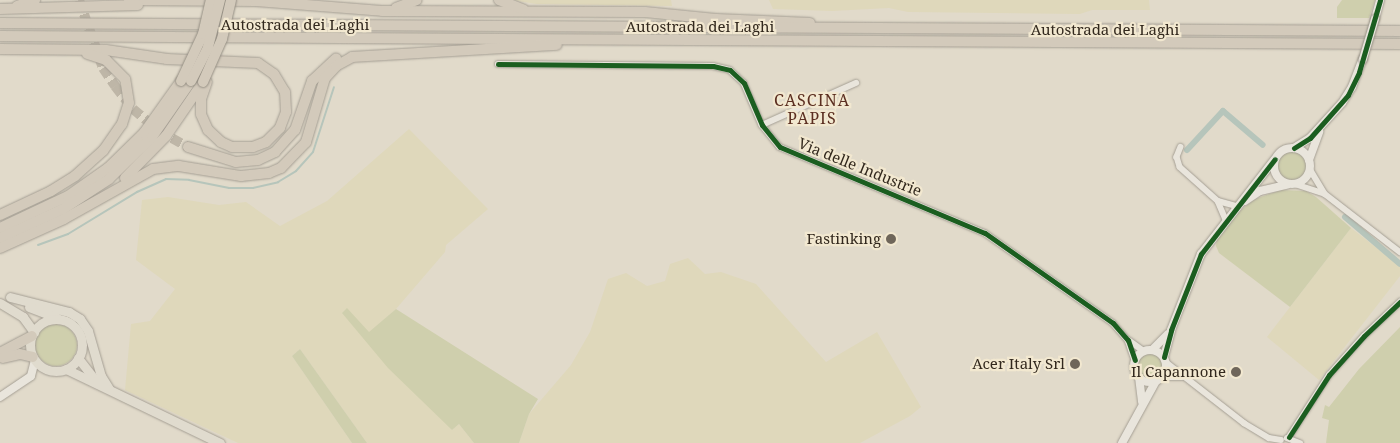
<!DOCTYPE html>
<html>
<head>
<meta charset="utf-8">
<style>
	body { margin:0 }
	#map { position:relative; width:1400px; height:443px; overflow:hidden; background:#e1daca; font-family:"Noto Serif",serif }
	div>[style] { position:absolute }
	.farmland>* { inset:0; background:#dfd8bb }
	.green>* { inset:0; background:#cfcfad }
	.round { border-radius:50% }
	.stream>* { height:2px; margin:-1px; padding:0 1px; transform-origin:1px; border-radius:1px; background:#b6c5bb }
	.canal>* { height:6px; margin:-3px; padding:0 3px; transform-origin:3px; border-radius:3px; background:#b6c5bb }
	.highway-tunnel>* { height:10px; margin-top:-5px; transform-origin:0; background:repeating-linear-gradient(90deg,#beb6a7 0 10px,transparent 0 15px) }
	.roads { filter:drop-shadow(0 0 1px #a59f94) drop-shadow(0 0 1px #a59f94) }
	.street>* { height:5.5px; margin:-2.75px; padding:0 2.75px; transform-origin:2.75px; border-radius:2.75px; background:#e9e5dc }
	.secondary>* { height:8px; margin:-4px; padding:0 4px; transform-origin:4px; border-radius:4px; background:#e9e5dc }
	.secondary>.ring { margin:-4px; padding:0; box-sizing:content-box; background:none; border:8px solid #e9e5dc; border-radius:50% }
	.primary>* { height:9px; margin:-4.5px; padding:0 4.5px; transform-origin:4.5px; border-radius:4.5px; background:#e0dbce }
	.primary>.ring { margin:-4.5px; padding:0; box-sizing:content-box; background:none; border:9px solid #e0dbce; border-radius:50% }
	.highway>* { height:10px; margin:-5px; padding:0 5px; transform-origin:5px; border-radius:5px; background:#d3cabb }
	.bridges { filter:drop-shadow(0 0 1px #958f84) drop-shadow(0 0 1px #958f84) }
	.secondary-bridge>* { height:8px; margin:-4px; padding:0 4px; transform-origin:4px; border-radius:4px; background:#e9e5dc }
	.highway-bridge>* { height:10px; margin:-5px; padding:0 5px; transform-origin:5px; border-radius:5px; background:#d3cabb }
	.cycleway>* { height:5px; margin:-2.5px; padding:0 2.5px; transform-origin:2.5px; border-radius:2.5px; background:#1b5e20 }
	.dots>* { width:14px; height:14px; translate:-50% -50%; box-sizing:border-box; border:2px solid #f2e8d0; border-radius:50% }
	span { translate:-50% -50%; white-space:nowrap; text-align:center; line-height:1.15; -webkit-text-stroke:4.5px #f2e8d0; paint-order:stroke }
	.street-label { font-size:15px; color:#32281d }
	.poi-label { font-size:15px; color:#32281d }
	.right { translate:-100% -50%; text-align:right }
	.neighbourhood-label { font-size:16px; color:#5b2e20; letter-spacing:1px }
</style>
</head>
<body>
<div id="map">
	<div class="farmland">
		<div style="clip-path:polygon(511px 0,671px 0,672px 6px,537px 4px)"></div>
		<div style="clip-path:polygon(769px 0,1149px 0,1150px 10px,1092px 10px,1080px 14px,908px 12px,889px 8px,832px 11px,773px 9px)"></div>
		<div style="clip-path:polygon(409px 129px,488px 209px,446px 245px,445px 252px,396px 309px,369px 333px,348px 309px,452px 430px,459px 424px,474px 443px,367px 443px,300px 349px,292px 356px,352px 443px,238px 443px,125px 390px,131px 324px,150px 321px,175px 289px,136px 260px,142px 200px,168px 197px,219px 205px,246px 202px,280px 226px,327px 201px)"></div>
		<div style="clip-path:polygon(1351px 228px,1400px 266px,1400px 276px,1319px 380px,1267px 337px)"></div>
		<div style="clip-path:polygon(688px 258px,705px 274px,721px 272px,756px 284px,826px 362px,877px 332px,921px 407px,910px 416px,860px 443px,519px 443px,529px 414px,571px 365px,590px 332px,608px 279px,626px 273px,647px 286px,665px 281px,670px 264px)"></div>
	</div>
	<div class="green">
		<div style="clip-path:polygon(1342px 0,1375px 0,1369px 18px,1337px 18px,1337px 7px)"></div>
		<div class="round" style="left:1278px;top:152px;width:28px;height:28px"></div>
		<div style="clip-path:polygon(1281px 190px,1306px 191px,1316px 197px,1351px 228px,1290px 307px,1219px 253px,1216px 246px,1217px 237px,1241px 210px,1255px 199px)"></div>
		<div style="clip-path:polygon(347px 308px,369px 332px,396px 309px,538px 399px,529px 414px,519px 443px,474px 443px,459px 424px,452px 430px,388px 368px,342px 313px)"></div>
		<div class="round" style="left:35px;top:324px;width:42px;height:42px"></div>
		<div style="clip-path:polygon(1400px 327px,1400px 443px,1326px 443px,1329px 420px,1322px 418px,1325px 405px,1329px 407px,1359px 369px)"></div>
		<div style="clip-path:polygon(300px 349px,367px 443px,352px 443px,292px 356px)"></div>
		<div class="round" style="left:1138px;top:353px;width:26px;height:26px"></div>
	</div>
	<div class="stream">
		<div style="left:38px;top:245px;width:32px;rotate:-20deg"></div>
		<div style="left:68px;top:234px;width:81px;rotate:-31.3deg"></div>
		<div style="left:137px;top:192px;width:32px;rotate:-24deg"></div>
		<div style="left:166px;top:179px;width:23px;rotate:2deg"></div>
		<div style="left:189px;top:180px;width:41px;rotate:11.3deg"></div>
		<div style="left:229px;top:188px;width:24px"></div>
		<div style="left:253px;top:188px;width:26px;rotate:-13deg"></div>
		<div style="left:278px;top:182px;width:21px;rotate:-31deg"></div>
		<div style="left:296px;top:171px;width:25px;rotate:-48deg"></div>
		<div style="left:313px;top:152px;width:68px;rotate:-72.1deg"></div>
	</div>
	<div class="canal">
		<div style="left:1187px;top:150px;width:53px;rotate:-47.3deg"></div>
		<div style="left:1223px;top:111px;width:52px;rotate:40.4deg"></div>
		<div style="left:1345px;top:217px;width:72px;rotate:40.5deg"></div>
	</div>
	<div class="highway-tunnel">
		<div style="left:79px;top:0;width:72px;rotate:70.6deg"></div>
		<div style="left:103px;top:68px;width:22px;rotate:56deg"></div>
		<div style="left:115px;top:86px;width:29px;rotate:52deg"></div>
		<div style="left:133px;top:109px;width:34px;rotate:40deg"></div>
		<div style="left:159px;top:131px;width:33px;rotate:29deg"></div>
	</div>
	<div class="roads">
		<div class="street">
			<div style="left:498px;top:64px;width:215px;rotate:0.5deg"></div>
			<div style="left:713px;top:66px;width:17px;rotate:13deg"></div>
			<div style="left:730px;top:70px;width:19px;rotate:43deg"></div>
			<div style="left:744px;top:83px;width:46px;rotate:66.8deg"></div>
			<div style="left:762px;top:125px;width:28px;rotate:51deg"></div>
			<div style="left:780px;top:147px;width:222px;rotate:22.8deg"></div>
			<div style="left:985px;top:233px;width:156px;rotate:35.1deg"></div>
			<div style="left:1113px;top:323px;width:23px;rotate:49deg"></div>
			<div style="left:1128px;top:340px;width:21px;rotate:71deg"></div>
			<div style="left:762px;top:125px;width:103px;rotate:-24.1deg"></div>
			<div style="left:1181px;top:147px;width:11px;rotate:112deg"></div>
			<div style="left:1177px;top:157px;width:10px;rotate:73deg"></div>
			<div style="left:1180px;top:167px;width:51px;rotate:41.8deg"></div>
			<div style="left:1218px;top:201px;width:21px;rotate:67deg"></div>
			<div style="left:1310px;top:169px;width:29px;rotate:59deg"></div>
			<div style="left:1325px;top:194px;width:95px;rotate:37.7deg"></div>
			<div style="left:1295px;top:184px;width:29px;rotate:18deg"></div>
			<div style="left:1218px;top:201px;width:20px;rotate:15deg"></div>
			<div style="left:1130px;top:341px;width:17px;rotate:36deg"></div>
			<div style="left:1167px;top:363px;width:98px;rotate:37.9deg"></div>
			<div style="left:1244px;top:423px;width:29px;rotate:31deg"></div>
			<div style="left:1269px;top:438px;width:12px;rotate:9deg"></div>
			<div style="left:1162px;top:377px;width:20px"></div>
			<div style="left:1289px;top:437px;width:74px;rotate:-57.2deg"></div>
			<div style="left:1329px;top:375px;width:52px;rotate:-48.1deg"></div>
			<div style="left:1364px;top:336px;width:50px;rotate:-43.4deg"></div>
			<div style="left:1287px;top:438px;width:14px;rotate:21deg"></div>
		</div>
		<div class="secondary">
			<div style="left:1375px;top:19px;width:20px;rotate:-75deg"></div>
			<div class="ring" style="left:1274px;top:148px;width:28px;height:28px"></div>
			<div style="left:1294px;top:148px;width:19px;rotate:-32deg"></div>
			<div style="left:1310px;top:138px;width:47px;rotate:-47.6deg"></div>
			<div style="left:1342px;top:103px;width:19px;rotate:-58deg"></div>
			<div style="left:1352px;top:87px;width:30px;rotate:-69deg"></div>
			<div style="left:1309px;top:160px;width:30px;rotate:-70deg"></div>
			<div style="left:1245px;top:201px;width:18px;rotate:-34deg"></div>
			<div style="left:1260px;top:191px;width:28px;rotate:-13deg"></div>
			<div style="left:1153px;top:349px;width:21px;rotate:-45deg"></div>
			<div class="ring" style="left:1134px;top:350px;width:24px;height:24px"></div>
			<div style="left:1164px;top:357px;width:28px;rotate:-75deg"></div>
			<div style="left:1171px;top:330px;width:82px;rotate:-68.5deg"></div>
			<div style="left:1201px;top:254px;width:120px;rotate:-52.1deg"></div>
			<div style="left:1139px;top:377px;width:25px;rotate:83deg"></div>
			<div style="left:0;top:397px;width:37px;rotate:-34deg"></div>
			<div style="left:31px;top:376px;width:16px;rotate:-76deg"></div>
			<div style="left:1122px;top:443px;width:71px;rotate:-61.3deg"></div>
		</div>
		<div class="primary">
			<div style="left:10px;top:297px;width:61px;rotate:14.3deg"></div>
			<div style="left:69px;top:312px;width:13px;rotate:32deg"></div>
			<div style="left:80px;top:319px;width:14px;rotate:56deg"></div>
			<div style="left:88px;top:331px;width:47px;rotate:73.9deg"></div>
			<div style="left:101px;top:376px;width:15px;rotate:58deg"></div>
			<div style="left:0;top:303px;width:27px;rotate:31deg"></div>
			<div style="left:23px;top:317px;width:19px;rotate:54deg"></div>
			<div style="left:29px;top:307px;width:30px;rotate:21deg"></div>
			<div class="ring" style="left:30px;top:319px;width:43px;height:43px"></div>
			<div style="left:78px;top:358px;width:31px;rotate:52deg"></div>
			<div style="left:66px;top:369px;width:171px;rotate:25.7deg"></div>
		</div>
		<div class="highway">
			<div style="left:129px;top:0;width:127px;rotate:0.5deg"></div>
			<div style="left:256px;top:1px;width:126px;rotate:4.5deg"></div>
			<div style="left:382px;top:11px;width:263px;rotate:0.2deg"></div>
			<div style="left:645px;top:12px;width:71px;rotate:5.6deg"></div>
			<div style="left:716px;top:19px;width:94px;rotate:2.4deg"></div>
			<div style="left:499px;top:0;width:26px;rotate:21deg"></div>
			<div style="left:17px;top:6px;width:19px;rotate:-18deg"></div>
			<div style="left:396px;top:8px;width:22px;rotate:-21deg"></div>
			<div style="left:0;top:9px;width:138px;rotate:-1.7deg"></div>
			<div style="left:0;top:23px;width:1400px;rotate:0.33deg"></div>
			<div style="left:0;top:36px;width:1400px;rotate:0.33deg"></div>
			<div style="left:0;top:49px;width:106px;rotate:0.5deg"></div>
			<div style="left:106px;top:50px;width:62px;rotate:8.4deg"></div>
			<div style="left:167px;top:59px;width:91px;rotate:2.5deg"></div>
			<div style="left:258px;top:63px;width:19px;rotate:35deg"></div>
			<div style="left:274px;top:74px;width:21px;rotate:59deg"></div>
			<div style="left:285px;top:92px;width:20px;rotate:87deg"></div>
			<div style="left:286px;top:112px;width:17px;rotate:111deg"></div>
			<div style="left:280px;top:128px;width:20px;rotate:135deg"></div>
			<div style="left:266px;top:142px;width:14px;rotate:159deg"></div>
			<div style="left:253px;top:147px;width:21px;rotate:180deg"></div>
			<div style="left:232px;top:147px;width:12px;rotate:-156deg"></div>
			<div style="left:221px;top:142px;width:18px;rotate:-137deg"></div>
			<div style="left:208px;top:130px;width:17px;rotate:-114deg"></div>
			<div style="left:201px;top:114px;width:15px;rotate:-90deg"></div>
			<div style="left:201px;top:99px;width:18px;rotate:-71deg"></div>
			<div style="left:188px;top:147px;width:50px;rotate:17.4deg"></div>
			<div style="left:236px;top:162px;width:22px;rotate:-5deg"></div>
			<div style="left:258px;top:160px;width:19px;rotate:-25deg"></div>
			<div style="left:275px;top:152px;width:30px;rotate:-48deg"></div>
			<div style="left:295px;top:130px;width:52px;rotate:-70.9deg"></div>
			<div style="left:312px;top:81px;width:33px;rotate:-43deg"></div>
			<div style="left:125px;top:178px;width:59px;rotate:-45.7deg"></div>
			<div style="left:166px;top:136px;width:62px;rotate:-55.5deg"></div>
			<div style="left:0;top:215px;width:56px;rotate:-25.2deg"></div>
			<div style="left:51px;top:191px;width:28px;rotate:-32deg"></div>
			<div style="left:75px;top:176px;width:38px;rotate:-42deg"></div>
			<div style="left:103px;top:151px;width:33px;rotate:-55deg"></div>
			<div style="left:122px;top:124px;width:22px;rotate:-72deg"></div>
			<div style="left:129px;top:103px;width:24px;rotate:-99deg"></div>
			<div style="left:125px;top:79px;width:27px;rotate:-135deg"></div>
			<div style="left:106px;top:60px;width:20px;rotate:-162deg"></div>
			<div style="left:0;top:228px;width:75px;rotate:-25.2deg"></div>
			<div style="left:68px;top:196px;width:49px;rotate:-35deg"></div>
			<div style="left:108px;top:168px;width:50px;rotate:-44.2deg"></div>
			<div style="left:144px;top:133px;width:64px;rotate:-54.6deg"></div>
			<div style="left:0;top:238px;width:69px;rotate:-24.7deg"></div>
			<div style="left:63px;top:209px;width:55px;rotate:-33.1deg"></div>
			<div style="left:109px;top:179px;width:60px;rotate:-44.3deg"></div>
			<div style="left:152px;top:137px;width:68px;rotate:-55.1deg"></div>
			<div style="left:0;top:248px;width:70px;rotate:-24.4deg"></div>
			<div style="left:64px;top:219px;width:102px;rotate:-29.3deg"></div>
			<div style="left:153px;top:169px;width:26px;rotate:-7deg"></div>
			<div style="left:179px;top:166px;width:63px;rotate:9.2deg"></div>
			<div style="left:241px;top:176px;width:28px;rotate:-6deg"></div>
			<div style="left:269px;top:173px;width:13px;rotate:-23deg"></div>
			<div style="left:281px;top:168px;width:36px;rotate:-46deg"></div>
			<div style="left:306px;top:142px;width:67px;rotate:-73.5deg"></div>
			<div style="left:325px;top:78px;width:16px;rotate:-47deg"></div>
			<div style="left:336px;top:66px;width:18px;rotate:-29deg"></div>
			<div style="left:352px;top:57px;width:205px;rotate:-3.4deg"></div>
			<div style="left:0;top:353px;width:36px;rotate:-28deg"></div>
			<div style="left:3px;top:358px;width:17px;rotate:-13deg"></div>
			<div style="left:20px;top:354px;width:13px;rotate:13deg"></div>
		</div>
	</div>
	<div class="bridges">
		<div class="secondary-bridge">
			<div style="left:1363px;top:59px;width:42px;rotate:-73.3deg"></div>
		</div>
		<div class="highway-bridge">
			<div style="left:181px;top:81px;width:52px;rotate:-64.9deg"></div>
			<div style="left:203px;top:34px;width:35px;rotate:-77deg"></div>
			<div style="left:191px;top:81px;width:38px;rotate:-63deg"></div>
			<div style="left:208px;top:47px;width:49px;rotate:-75.7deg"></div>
			<div style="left:203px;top:82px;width:47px;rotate:-66.2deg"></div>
			<div style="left:222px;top:39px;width:40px;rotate:-77deg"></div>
		</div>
	</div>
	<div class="cycleway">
		<div style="left:498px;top:64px;width:215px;rotate:0.5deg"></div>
		<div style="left:713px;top:66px;width:17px;rotate:13deg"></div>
		<div style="left:730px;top:70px;width:19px;rotate:43deg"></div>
		<div style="left:744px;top:83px;width:46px;rotate:66.8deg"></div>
		<div style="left:762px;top:125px;width:28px;rotate:51deg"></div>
		<div style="left:780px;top:147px;width:222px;rotate:22.8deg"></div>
		<div style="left:985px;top:233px;width:156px;rotate:35.1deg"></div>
		<div style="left:1113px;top:323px;width:23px;rotate:49deg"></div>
		<div style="left:1128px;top:340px;width:21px;rotate:71deg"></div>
		<div style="left:1294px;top:148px;width:19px;rotate:-32deg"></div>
		<div style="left:1310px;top:138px;width:57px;rotate:-48.5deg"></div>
		<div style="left:1348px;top:95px;width:25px;rotate:-64deg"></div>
		<div style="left:1359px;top:72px;width:75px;rotate:-73.7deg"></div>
		<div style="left:1164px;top:357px;width:28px;rotate:-75deg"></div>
		<div style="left:1171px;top:330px;width:82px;rotate:-68.5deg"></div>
		<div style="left:1201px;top:254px;width:120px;rotate:-52.1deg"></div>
		<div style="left:1289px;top:437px;width:74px;rotate:-57.2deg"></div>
		<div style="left:1329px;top:375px;width:52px;rotate:-48.1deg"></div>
		<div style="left:1364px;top:336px;width:50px;rotate:-43.4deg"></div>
	</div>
	<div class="dots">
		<div style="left:891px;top:239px;background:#6f665a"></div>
		<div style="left:1075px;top:364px;background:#6f665a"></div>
		<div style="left:1236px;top:372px;background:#6f665a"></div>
	</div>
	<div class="street-label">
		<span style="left:295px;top:25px">Autostrada dei Laghi</span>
		<span style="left:700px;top:27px">Autostrada dei Laghi</span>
		<span style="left:1105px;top:30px">Autostrada dei Laghi</span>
		<span style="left:860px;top:167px;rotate:22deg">Via delle Industrie</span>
	</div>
	<div class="poi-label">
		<span class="right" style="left:881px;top:239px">Fastinking</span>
		<span class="right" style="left:1065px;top:364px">Acer Italy Srl</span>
		<span class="right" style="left:1226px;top:372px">Il Capannone</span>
	</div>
	<div class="neighbourhood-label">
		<span style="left:812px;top:109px">CASCINA<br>PAPIS</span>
	</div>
</div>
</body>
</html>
